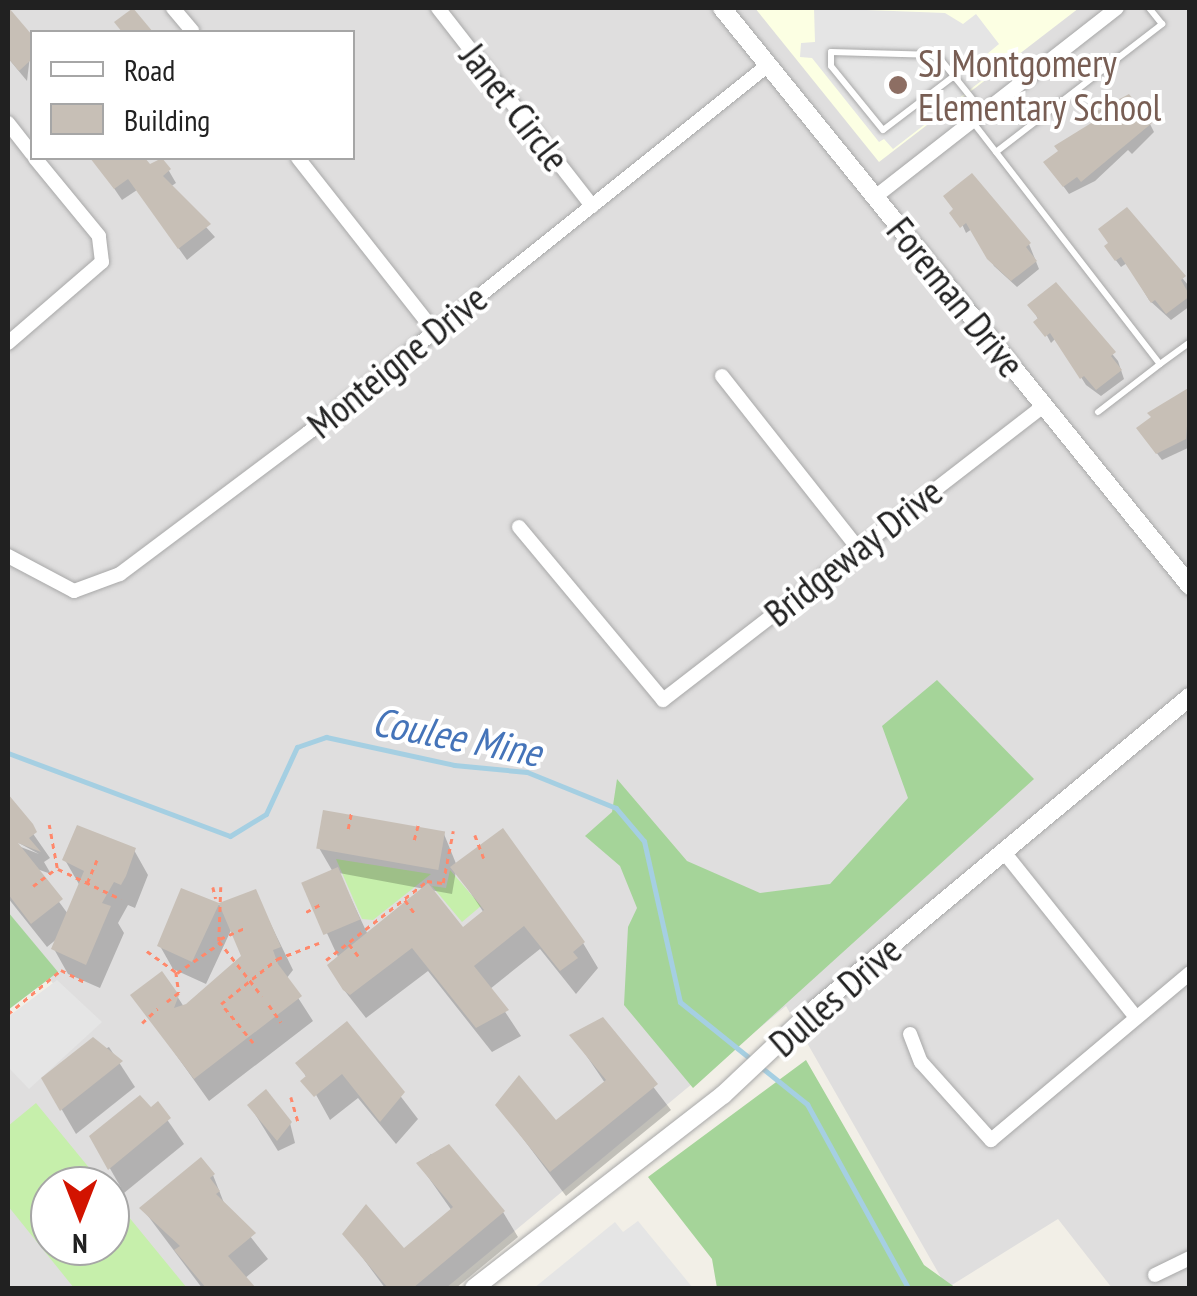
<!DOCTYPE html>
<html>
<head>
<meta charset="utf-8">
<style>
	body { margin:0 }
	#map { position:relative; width:1197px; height:1296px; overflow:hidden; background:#f2efe7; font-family:"PT Sans Narrow",sans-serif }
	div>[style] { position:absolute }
	.residential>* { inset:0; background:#dfdede }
	.education>* { inset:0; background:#fcffe3 }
	.grass>* { inset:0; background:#c6efab }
	.forest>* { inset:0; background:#a5d499 }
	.parking>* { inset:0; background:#e5e5e5 }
	.shadow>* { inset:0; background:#0003 }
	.stream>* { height:5px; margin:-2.5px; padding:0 2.5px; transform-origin:2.5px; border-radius:2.5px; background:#a5cfe2 }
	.building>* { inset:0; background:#c7bfb6; transform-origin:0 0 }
	.path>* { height:2.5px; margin-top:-1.25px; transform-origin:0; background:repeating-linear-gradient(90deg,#ff886b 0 5px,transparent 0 10px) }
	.roads { filter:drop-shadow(0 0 2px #a8a8a8) drop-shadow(0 0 2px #a8a8a8) }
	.service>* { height:6px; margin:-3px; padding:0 3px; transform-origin:3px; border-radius:3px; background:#fff }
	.minor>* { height:14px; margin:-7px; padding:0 7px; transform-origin:7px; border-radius:7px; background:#fff }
	.tertiary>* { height:18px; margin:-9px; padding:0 9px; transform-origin:9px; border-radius:9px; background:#fff }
	.dots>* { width:28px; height:28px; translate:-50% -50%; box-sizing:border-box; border:5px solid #fff; border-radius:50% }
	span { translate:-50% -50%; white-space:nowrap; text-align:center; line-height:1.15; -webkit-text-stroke:8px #fff; paint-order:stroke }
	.education-label { font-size:38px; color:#785e54 }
	.left { translate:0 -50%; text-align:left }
	.street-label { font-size:38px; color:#212121 }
	.water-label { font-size:40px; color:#4574b9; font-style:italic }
	.frame { position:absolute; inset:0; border:10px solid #212121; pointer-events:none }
	.legend { position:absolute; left:30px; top:30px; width:325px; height:130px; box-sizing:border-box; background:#fff; border:2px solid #a6a6a6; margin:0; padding:12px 18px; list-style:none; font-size:30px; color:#212121 }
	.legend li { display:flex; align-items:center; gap:20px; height:50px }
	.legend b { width:50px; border:2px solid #a6a6a6 }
	.north { position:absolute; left:30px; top:1166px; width:100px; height:100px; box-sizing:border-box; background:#fff; border:2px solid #a6a6a6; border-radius:50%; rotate:180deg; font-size:28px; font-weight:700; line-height:40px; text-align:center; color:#212121 }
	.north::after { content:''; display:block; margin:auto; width:35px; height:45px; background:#d21300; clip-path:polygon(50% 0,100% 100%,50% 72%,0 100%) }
</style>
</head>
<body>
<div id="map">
	<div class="residential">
		<div style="clip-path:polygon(evenodd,8px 8px,1189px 8px,1189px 1288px,1112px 1288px,1058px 1219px,947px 1288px,786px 1006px,446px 1288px,8px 1288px,8px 1064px,75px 1010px,8px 929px,8px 8px,32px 32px,352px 32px,352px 158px,32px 158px,32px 32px,8px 8px,50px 1186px,110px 1186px,110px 1246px,50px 1246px,50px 1186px)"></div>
	</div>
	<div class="education">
		<div style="clip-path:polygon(755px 8px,1079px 8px,879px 162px)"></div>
	</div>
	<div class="grass">
		<div style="clip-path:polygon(336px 859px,431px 874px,373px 920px,362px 919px)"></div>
		<div style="clip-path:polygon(450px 870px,481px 906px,462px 922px,432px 886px,446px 888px)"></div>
		<div style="clip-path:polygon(36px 1103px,104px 1186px,50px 1186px,50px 1246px,110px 1246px,110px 1194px,187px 1288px,74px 1288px,8px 1206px,8px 1126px)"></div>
	</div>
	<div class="forest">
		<div style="clip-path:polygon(937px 680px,1034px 779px,693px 1088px,624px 1005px,628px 927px,637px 908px,620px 866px,585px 836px,612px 812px,617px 779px,687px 861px,760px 893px,830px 884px,908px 798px,882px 726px)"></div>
		<div style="clip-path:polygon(8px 912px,58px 972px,8px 1010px)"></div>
		<div style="clip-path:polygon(806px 1060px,924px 1265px,956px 1288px,717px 1288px,712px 1259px,648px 1177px)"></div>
	</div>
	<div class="parking">
		<div style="clip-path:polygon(814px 8px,945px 13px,963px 24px,976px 14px,999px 44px,987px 54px,998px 68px,893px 149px,884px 139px,879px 142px,812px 58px,800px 57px,801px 43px,815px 42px)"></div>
		<div style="clip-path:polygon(57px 980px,102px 1022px,29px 1089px,8px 1067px,8px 1017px)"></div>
		<div style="clip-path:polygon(638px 1221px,693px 1288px,534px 1288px,615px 1222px,623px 1232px)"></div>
	</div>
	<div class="shadow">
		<div style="clip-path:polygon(13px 16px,32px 39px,27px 81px,8px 58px,8px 21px)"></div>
		<div style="clip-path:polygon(1150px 124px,1154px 132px,1132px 154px,1128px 150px,1095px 181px,1069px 194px,1051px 169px)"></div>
		<div style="clip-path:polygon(142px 158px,149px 167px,169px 171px,176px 183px,170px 187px,215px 237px,187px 260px,137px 190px,122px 200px,94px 159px)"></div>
		<div style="clip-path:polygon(1127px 210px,1188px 285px,1190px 306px,1171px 320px,1149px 300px,1127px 263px,1121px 267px,1111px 254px)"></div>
		<div style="clip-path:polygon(956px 211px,1029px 244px,1039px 269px,1017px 287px,994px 266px,972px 229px,966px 233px)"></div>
		<div style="clip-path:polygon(1056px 286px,1118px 361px,1124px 379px,1101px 396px,1086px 385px,1056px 338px,1051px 343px,1031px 306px)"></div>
		<div style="clip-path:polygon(1190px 389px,1190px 447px,1162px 460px,1144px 436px,1153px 419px)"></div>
		<div style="clip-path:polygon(13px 805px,50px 858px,44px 862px,51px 874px,34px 868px,68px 914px,80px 886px,65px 860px,134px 850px,148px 875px,135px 908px,128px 905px,118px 923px,124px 933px,100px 988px,68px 974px,54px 949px,58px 938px,47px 947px,8px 898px,8px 842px,39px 854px,8px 837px)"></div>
		<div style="clip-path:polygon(evenodd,444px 834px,457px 866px,583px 943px,598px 968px,576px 994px,540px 949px,490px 989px,521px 1036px,492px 1052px,428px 971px,366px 1018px,344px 990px,339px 959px,304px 884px,333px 872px,319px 848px,444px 834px,456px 871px,484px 913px,463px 930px,430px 890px,452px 894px,456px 871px,444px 834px,339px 873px,425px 889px,368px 935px,339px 873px)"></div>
		<div style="clip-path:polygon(183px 891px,219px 905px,255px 892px,293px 970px,286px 979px,313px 1021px,209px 1101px,134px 996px,177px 996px,184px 1007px,244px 957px,232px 928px,206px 984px,173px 969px,160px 946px)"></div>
		<div style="clip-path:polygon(602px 1020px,671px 1110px,566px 1196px,498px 1105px,556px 1123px,605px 1083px,573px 1036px)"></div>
		<div style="clip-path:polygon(346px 1025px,418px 1119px,396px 1144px,358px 1098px,330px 1120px,299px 1064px)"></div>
		<div style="clip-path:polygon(109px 1047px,135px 1087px,76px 1134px,44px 1079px)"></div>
		<div style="clip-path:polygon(157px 1105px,184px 1144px,124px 1193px,92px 1137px)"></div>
		<div style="clip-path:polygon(250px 1106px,290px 1123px,295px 1143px,278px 1151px)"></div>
		<div style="clip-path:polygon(431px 1154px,503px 1212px,518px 1237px,456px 1288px,385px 1288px,345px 1234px,403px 1251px,452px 1211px,419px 1164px)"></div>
		<div style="clip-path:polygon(213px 1175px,224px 1203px,268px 1259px,244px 1279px,253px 1288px,202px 1288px,142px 1208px)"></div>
	</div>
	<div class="stream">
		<div style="left:8px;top:753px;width:237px;rotate:20.5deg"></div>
		<div style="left:230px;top:836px;width:42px;rotate:-31.4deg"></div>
		<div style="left:266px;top:814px;width:74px;rotate:-65.2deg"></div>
		<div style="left:297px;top:747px;width:31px;rotate:-19deg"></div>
		<div style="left:326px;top:737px;width:131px;rotate:12.3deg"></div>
		<div style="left:454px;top:765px;width:73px;rotate:5.5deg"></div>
		<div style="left:527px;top:772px;width:96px;rotate:22deg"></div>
		<div style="left:616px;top:808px;width:43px;rotate:49.7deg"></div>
		<div style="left:644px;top:841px;width:165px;rotate:77.4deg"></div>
		<div style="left:680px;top:1002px;width:94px;rotate:38.9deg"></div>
		<div style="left:762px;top:1068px;width:58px;rotate:38.7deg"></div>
		<div style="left:807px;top:1104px;width:210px;rotate:61.2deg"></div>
	</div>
	<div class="building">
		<div style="clip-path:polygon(9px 8px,32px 35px,32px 59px,19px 71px,8px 58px)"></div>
		<div style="clip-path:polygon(133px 8px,153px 32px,122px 32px,114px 22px)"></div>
		<div style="clip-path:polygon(1129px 94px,1152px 123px,1081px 182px,1077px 177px,1063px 187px,1043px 162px,1058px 151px,1054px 146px,1101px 117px,1097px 111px)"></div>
		<div style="clip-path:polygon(90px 158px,145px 158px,150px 164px,162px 158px,171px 169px,163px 176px,211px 224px,178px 249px,128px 179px,114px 189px)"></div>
		<div style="clip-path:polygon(972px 173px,1031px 243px,1026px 247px,1037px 261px,1011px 281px,987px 259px,966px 223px,960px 228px,949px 213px,953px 209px,943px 196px)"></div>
		<div style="clip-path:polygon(1127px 207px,1186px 276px,1181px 280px,1190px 296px,1166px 314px,1155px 300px,1151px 303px,1121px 257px,1115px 261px,1104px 246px,1108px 243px,1098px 229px)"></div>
		<div style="clip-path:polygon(1056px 282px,1116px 352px,1111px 356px,1122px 370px,1096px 390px,1084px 376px,1080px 379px,1050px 333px,1045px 337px,1033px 322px,1038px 318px,1027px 305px)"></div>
		<div style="clip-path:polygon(1190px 387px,1186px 439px,1156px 454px,1136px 428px,1151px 417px,1147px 413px)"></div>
		<div style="clip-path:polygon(8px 794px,33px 824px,37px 832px,29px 838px,41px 852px,18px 843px,63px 899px,31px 924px,8px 894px)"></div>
		<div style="left:323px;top:810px;width:124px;height:39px;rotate:10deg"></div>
		<div style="clip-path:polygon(77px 825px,136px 848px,126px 876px,121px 885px,114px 882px,102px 903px,111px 906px,86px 965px,51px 949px,84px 871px,62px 860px)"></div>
		<div style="clip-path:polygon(503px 828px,585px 942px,573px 952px,578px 958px,560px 971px,524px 926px,474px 966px,509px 1010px,476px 1028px,412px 948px,350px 995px,343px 990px,327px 965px,428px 883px,463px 927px,484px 910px,450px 867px)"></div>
		<div style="left:338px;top:867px;width:57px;height:40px;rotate:67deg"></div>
		<div style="clip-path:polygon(181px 888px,219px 903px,256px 889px,281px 947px,273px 950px,278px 964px,302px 996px,194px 1079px,130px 995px,162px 971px,179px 995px,174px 1008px,186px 1004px,241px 956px,219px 904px,192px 962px,157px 946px)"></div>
		<div style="clip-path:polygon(603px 1017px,658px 1084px,550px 1172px,495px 1105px,519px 1075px,556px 1120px,606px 1080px,569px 1035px)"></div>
		<div style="clip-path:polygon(347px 1021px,405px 1092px,380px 1122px,342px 1074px,314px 1097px,300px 1081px,306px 1076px,295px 1063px)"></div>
		<div style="clip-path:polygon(93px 1037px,123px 1061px,60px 1111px,41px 1078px)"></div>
		<div style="clip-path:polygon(266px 1089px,292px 1122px,277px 1141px,247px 1105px)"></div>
		<div style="clip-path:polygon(140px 1095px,151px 1107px,158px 1101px,171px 1118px,108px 1170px,89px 1136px)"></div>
		<div style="clip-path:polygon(449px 1144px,505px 1211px,413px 1288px,388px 1288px,342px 1234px,366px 1204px,404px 1248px,453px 1207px,416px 1163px)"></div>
		<div style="clip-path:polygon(201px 1157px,215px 1174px,210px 1178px,220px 1191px,216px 1194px,256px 1233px,228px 1256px,256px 1288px,206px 1288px,174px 1250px,180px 1246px,139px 1208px)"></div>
	</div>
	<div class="path">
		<div style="left:348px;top:829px;width:16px;rotate:-79deg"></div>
		<div style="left:475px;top:835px;width:25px;rotate:69deg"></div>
		<div style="left:414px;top:840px;width:16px;rotate:-75deg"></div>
		<div style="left:58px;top:869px;width:70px;rotate:25.5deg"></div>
		<div style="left:87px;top:883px;width:25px;rotate:-67deg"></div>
		<div style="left:33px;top:886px;width:30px;rotate:-37deg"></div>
		<div style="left:57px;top:868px;width:44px;rotate:-100.5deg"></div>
		<div style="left:213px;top:887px;width:12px;rotate:76deg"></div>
		<div style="left:221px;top:887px;width:54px;rotate:92.1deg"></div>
		<div style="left:219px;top:941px;width:70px;rotate:52deg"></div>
		<div style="left:405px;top:900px;width:17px;rotate:54deg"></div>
		<div style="left:306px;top:912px;width:19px;rotate:-28deg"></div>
		<div style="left:220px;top:939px;width:27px;rotate:-24deg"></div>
		<div style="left:349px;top:944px;width:16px;rotate:52deg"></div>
		<div style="left:147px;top:951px;width:36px;rotate:36deg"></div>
		<div style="left:176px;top:972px;width:21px;rotate:82deg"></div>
		<div style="left:179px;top:993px;width:15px;rotate:143deg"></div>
		<div style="left:326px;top:960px;width:128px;rotate:-38deg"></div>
		<div style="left:427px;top:881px;width:16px;rotate:7deg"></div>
		<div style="left:443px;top:883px;width:53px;rotate:-79.1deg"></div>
		<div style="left:177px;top:973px;width:52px;rotate:-34.9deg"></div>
		<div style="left:269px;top:1005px;width:21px;rotate:55deg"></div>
		<div style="left:8px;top:1014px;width:69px;rotate:-39.7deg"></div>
		<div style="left:61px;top:970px;width:28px;rotate:27deg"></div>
		<div style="left:142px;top:1023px;width:21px;rotate:-43deg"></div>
		<div style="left:253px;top:1043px;width:50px;rotate:-129.4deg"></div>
		<div style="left:221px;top:1004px;width:72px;rotate:-38.8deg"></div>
		<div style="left:277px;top:959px;width:45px;rotate:-20.9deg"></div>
		<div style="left:291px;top:1097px;width:25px;rotate:74deg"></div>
	</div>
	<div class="roads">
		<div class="service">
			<div style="left:954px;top:76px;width:89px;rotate:142.7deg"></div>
			<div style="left:883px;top:130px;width:82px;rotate:-129.1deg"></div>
			<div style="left:831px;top:66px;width:14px;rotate:-90deg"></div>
			<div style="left:831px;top:52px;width:106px;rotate:1.6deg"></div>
			<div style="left:937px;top:55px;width:72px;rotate:51.2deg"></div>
			<div style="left:972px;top:121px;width:307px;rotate:52.3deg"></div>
			<div style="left:1160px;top:364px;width:37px;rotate:-36deg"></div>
			<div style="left:996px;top:152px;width:210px;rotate:-37.6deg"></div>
			<div style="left:1162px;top:24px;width:21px;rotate:-129deg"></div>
			<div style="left:1098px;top:412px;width:78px;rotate:-37.7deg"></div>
		</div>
		<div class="minor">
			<div style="left:173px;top:8px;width:30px;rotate:50deg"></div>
			<div style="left:438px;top:8px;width:251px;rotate:52.1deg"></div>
			<div style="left:8px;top:123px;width:39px;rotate:52deg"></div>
			<div style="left:298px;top:158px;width:220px;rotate:51.8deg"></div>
			<div style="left:875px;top:197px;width:307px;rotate:-38deg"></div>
			<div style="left:8px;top:343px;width:124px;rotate:-40.8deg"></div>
			<div style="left:102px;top:262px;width:26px;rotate:-97deg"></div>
			<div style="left:99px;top:236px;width:101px;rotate:-129.4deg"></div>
			<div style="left:722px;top:376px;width:218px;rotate:51.7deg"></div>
			<div style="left:519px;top:527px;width:225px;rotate:50.2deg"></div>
			<div style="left:663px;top:700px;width:481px;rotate:-37.7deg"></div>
			<div style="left:8px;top:556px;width:75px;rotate:27.9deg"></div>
			<div style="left:74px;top:591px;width:49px;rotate:-20.3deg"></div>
			<div style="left:120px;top:574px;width:236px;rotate:-36.9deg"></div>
			<div style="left:309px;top:432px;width:588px;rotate:-38.64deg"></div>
			<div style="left:1004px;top:852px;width:210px;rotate:51.4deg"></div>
			<div style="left:910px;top:1034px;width:30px;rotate:69deg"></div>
			<div style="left:921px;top:1062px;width:105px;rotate:48.1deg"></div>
			<div style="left:991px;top:1140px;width:260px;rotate:-40deg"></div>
			<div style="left:1155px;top:1275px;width:39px;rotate:-26deg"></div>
		</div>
		<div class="tertiary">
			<div style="left:722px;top:8px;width:744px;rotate:51deg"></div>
			<div style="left:474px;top:1288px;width:315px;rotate:-37.8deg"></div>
			<div style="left:723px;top:1095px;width:118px;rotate:-43.3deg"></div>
			<div style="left:809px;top:1014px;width:496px;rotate:-39.8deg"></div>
		</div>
	</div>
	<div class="dots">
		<div style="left:898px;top:85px;background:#8d6e63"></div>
	</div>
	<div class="education-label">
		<span class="left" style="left:918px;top:85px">SJ Montgomery<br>Elementary School</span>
	</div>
	<div class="street-label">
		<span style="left:515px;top:107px;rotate:52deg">Janet Circle</span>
		<span style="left:956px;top:297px;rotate:51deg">Foreman Drive</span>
		<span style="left:397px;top:361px;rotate:-39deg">Monteigne Drive</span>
		<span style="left:853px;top:552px;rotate:-38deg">Bridgeway Drive</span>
		<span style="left:835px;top:996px;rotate:-41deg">Dulles Drive</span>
	</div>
	<div class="water-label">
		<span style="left:457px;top:736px;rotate:11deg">Coulee Mine</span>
	</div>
	<div class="frame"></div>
	<ul class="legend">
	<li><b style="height:12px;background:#fff"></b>Road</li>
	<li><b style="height:28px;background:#c7bfb6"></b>Building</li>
	</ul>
	<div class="north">N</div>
</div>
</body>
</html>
